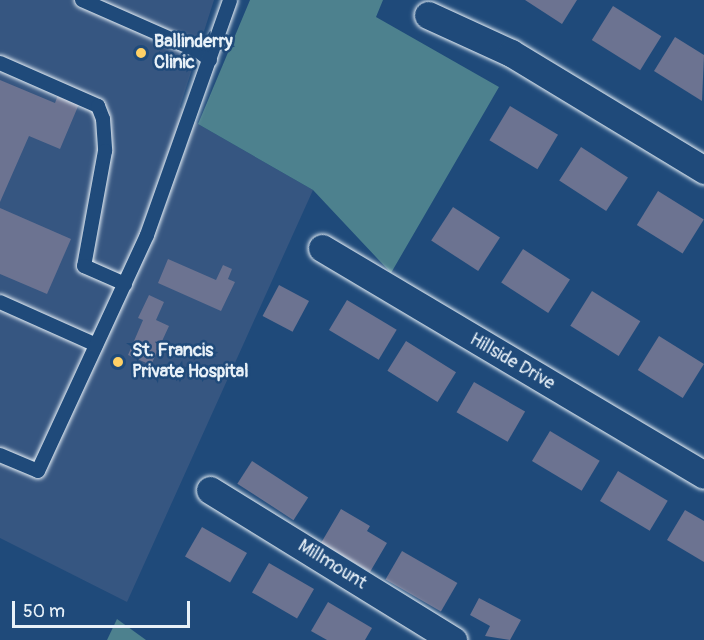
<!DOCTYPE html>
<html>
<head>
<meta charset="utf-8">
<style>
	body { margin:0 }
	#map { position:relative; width:704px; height:640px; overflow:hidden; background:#1f4a7a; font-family:Pangolin,sans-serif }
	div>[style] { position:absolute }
	.built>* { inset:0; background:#365681 }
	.green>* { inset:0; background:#4d818e }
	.building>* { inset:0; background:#6c7391; transform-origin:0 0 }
	.roads { filter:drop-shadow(0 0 2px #e8f1f8) drop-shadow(0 0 2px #e8f1f8) }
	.lane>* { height:14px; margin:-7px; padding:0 7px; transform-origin:7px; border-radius:7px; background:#1f4a7a }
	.street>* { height:27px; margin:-13.5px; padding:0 13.5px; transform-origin:13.5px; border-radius:13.5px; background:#1f4a7a }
	.dots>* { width:16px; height:16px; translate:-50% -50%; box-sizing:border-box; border:3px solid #1f4a7a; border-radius:50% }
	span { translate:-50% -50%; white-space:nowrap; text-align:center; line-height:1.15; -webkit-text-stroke:5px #1f4a7a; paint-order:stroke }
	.poi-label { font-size:18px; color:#e8f1f8; font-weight:700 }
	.left { translate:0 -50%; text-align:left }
	.street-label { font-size:18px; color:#e8f1f8 }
	.scale { position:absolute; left:12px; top:601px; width:178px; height:27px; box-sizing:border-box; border:3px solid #e8f1f8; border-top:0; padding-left:8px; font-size:18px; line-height:21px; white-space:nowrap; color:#e8f1f8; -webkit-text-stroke:4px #1f4a7a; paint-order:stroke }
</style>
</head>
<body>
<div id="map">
	<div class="built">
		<div style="clip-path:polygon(0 0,214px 0,180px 107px,198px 124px,313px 190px,127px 602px,0 538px)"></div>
	</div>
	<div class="green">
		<div style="clip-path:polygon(250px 0,383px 0,376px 17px,499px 87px,391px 273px,313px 190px,198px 124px)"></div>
		<div style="clip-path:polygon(117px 619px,146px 640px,107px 640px)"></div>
	</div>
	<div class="building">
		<div style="clip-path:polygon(525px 0,577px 0,562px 24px)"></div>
		<div style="left:613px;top:6px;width:57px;height:40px;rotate:32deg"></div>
		<div style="clip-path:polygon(675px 37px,704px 55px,702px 101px,654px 71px)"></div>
		<div style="clip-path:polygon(0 80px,55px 103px,58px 95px,79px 104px,60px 149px,29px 136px,0 202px)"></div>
		<div style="left:510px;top:106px;width:56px;height:40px;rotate:31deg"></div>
		<div style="left:581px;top:147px;width:56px;height:40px;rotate:33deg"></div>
		<div style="left:658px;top:191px;width:54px;height:40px;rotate:32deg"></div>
		<div style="left:453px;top:207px;width:56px;height:40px;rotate:33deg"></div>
		<div style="clip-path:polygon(0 208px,71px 239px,47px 294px,0 274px)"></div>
		<div style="left:523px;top:249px;width:56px;height:40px;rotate:33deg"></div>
		<div style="clip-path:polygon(168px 259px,216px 280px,223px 265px,232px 269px,228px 279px,235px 282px,221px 311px,158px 283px)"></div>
		<div style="left:279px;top:285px;width:34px;height:35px;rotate:28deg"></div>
		<div style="left:592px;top:291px;width:57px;height:41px;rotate:32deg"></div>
		<div style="clip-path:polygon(149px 295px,164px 302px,156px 320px,169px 326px,151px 365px,128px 355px,143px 320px,138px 318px)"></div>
		<div style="left:347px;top:300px;width:58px;height:35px;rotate:31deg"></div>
		<div style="left:659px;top:336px;width:53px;height:40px;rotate:32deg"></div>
		<div style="left:406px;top:341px;width:59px;height:35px;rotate:32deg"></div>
		<div style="left:474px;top:382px;width:59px;height:35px;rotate:30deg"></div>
		<div style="left:550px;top:431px;width:58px;height:35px;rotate:31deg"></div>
		<div style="left:252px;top:461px;width:67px;height:27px;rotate:33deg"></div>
		<div style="left:618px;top:471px;width:58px;height:35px;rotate:31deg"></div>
		<div style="clip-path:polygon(341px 509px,370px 526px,367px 531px,387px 543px,370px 572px,321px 543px)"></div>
		<div style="clip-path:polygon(685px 510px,704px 521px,704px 562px,667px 540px)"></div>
		<div style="left:202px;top:527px;width:52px;height:34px;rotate:30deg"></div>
		<div style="left:402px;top:551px;width:64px;height:33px;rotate:30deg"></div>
		<div style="left:269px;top:563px;width:52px;height:34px;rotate:30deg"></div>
		<div style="clip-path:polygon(479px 598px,521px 620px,510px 640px,485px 636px,490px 626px,470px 615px)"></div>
		<div style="clip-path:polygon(328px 602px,372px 628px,365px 640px,327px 640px,311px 631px)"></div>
	</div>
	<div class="roads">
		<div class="lane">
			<div style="left:82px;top:0;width:127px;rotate:23.7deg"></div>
			<div style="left:198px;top:51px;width:15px;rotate:37deg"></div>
			<div style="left:0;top:63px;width:107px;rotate:23.7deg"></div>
			<div style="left:98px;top:106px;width:14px;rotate:69deg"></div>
			<div style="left:103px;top:119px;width:32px;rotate:86deg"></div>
			<div style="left:105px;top:151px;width:117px;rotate:100.3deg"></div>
			<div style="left:84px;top:266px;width:45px;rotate:23.7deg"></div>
			<div style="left:0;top:302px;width:105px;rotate:24.1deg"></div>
			<div style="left:0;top:455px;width:41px;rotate:22.8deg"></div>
			<div style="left:38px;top:471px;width:260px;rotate:-65.2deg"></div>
			<div style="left:147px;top:235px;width:249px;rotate:-70.5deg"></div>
		</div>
		<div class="street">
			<div style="left:428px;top:15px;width:91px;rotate:24.6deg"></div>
			<div style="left:511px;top:53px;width:226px;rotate:31.2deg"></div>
			<div style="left:322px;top:248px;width:444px;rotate:30.7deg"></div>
			<div style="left:210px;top:490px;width:286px;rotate:31.7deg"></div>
		</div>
	</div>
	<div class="dots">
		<div style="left:141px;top:53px;background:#ffd166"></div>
		<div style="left:118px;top:362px;background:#ffd166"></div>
	</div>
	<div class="poi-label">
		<span class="left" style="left:154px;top:53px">Ballinderry<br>Clinic</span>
		<span class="left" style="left:132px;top:362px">St. Francis<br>Private Hospital</span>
	</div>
	<div class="street-label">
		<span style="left:512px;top:362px;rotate:30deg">Hillside Drive</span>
		<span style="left:332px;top:565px;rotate:32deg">Millmount</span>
	</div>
	<div class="scale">50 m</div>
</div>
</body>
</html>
